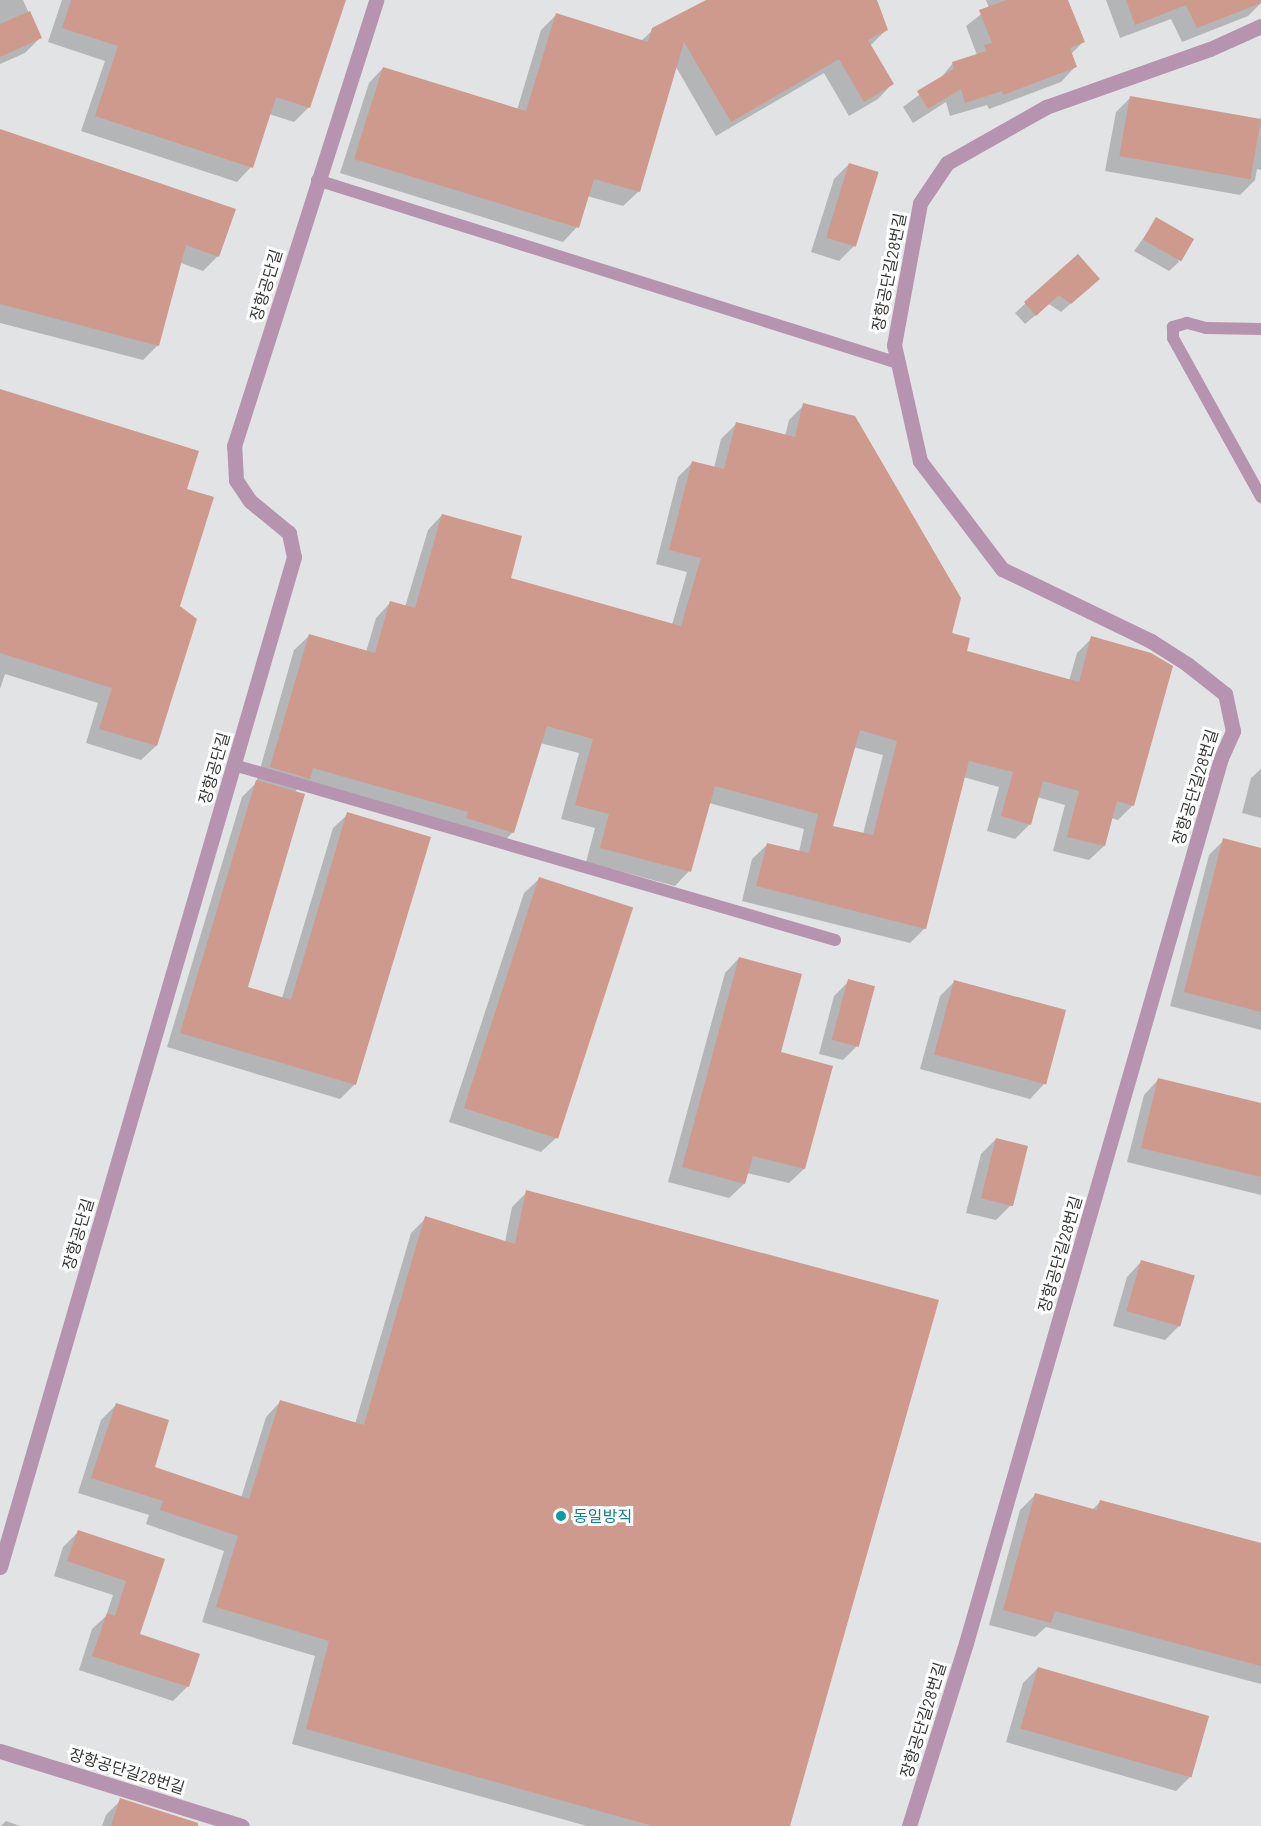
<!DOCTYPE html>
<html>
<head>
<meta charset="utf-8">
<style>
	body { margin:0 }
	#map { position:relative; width:1261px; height:1826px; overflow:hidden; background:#e2e3e5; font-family:Barlow,"Noto Sans KR",sans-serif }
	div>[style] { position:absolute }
	.shadow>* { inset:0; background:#0003 }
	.building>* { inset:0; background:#cd9a8d; transform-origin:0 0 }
	.lane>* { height:12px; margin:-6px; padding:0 6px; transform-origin:6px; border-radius:6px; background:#b693af }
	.street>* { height:15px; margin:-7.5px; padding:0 7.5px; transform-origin:7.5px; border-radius:7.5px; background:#b693af }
	.dots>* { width:16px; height:16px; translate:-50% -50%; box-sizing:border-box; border:3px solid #fff; border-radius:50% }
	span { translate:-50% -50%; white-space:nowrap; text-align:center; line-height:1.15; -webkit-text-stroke:6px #fff; paint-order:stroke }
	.street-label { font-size:16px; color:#353636 }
	.culture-label { font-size:16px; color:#0d838f }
	.left { translate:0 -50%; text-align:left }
</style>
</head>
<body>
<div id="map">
	<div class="shadow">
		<div style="clip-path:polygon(0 0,23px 0,40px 38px,25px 53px,0 64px)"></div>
		<div style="clip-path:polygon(62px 0,344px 0,309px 107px,294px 122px,269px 114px,251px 167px,237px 182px,81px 131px,105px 61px,48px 42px)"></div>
		<div style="clip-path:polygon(710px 0,876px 0,886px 30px,870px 46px,892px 84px,878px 99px,849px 116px,824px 73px,716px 136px,676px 67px,638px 192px,623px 206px,587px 196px,577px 227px,563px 242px,340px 173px,369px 83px,383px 68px,517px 110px,541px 30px,556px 15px,641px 41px,653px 30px)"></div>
		<div style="clip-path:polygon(986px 0,1067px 0,1083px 42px,1071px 54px,1075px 67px,1061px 82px,989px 109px,987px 105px,950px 116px,946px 102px,913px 123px,903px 107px,939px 80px,953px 63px,977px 55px,966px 26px,989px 8px)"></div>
		<div style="clip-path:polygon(1106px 0,1261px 0,1261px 3px,1248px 16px,1182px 42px,1171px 19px,1120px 38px)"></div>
		<div style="clip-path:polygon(1130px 98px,1260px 120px,1261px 115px,1261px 170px,1257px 169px,1255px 180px,1240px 195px,1105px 171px,1116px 112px)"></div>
		<div style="clip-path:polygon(0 130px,218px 256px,203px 271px,181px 263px,158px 345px,143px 360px,0 323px)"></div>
		<div style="clip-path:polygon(849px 164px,854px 246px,839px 261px,811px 252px,834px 179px)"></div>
		<div style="clip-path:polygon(1157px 219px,1179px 262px,1169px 271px,1134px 251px)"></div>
		<div style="clip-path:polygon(1078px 256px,1088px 288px,1061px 312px,1049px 304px,1025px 324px,1015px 313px)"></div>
		<div style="clip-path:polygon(0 391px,186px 490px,178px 606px,195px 619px,156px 746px,141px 760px,86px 743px,98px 703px,5px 674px,0 689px)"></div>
		<div style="clip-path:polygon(evenodd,804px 405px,965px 652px,1069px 681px,1077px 653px,1092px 638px,1133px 805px,1118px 820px,1111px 818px,1104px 846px,1089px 860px,1053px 851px,1065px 805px,1037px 797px,1030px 824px,1015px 839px,987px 831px,999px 787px,963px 777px,925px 928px,910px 943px,742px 901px,752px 859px,767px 845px,799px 852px,804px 829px,709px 803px,689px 871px,675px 886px,586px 862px,595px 828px,561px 819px,579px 753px,540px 743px,513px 832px,498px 847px,303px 783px,294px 793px,246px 988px,282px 998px,333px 828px,348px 814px,355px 1084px,340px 1099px,167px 1047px,242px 797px,256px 783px,294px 650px,309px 636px,366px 652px,376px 618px,390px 603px,405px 607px,428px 530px,442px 515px,509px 579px,672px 625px,687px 572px,656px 564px,678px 477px,692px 463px,714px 468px,721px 439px,736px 424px,785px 436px,789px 420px,804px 405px,853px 747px,883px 755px,863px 834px,832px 827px,853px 747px)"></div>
		<div style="clip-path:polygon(1261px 769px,1261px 818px,1242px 813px,1251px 778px)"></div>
		<div style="clip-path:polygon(1224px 840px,1261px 850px,1261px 1030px,1170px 1006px,1209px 855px)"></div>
		<div style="clip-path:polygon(539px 879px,556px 1138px,541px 1152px,449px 1122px,524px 893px)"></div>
		<div style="clip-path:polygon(739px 958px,779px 1053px,804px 1169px,789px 1183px,747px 1173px,744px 1184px,729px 1198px,668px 1182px,725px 973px)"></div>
		<div style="clip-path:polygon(849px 981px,858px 1045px,843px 1060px,819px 1054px,834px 996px)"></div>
		<div style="clip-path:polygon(955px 981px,1044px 1084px,1030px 1099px,920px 1069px,940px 996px)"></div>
		<div style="clip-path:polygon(1158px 1080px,1261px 1105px,1261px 1195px,1127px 1162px,1144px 1095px)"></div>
		<div style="clip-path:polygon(996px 1139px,1011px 1205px,996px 1220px,966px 1213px,981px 1154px)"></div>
		<div style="clip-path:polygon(527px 1192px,788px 1826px,587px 1826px,292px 1744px,315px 1656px,202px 1622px,224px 1551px,146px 1524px,149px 1515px,78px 1493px,101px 1420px,116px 1405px,153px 1468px,241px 1498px,266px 1417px,280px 1402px,355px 1424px,411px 1233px,426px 1218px,505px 1242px,512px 1207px)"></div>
		<div style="clip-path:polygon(1141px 1262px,1180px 1325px,1165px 1340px,1113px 1326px,1127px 1277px)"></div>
		<div style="clip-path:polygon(1035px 1495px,1092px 1510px,1100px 1502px,1261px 1545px,1261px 1684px,1046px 1627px,1035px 1637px,989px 1625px,1020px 1510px)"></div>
		<div style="clip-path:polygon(78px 1532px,163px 1560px,138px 1635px,188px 1686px,173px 1701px,79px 1670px,92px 1629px,106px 1616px,113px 1595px,54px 1576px,63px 1547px)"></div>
		<div style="clip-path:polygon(1038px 1668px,1190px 1777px,1176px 1791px,1006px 1742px,1023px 1683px)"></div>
		<div style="clip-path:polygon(121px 1800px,168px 1826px,102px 1826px,106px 1815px)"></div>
		<div style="clip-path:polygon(6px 1821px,20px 1826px,1px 1826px)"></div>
	</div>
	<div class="building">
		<div style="clip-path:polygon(71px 0,346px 0,310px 108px,276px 97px,253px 168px,95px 116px,118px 46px,62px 28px)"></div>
		<div style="clip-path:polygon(706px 0,877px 0,888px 30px,868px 40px,894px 84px,864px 102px,839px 59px,731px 122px,684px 42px,640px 192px,594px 179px,579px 228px,354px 159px,383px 67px,526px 111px,556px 13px,648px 42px,652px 28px)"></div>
		<div style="clip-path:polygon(1007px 0,1068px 0,1085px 42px,1070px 48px,1077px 67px,1003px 95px,1002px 91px,965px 103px,961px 89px,928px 109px,917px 91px,954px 69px,952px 62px,986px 51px,984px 45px,992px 43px,979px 10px)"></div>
		<div style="clip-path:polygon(1126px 0,1261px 0,1261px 3px,1197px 28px,1186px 5px,1135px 25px)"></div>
		<div style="clip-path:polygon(30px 11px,42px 38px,0 57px,0 24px)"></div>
		<div style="left:1130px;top:96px;width:133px;height:61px;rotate:10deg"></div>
		<div style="clip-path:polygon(0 129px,236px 209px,219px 257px,186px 245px,159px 346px,0 304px)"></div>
		<div style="left:849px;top:163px;width:31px;height:78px;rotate:17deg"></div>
		<div style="left:1156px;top:217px;width:44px;height:26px;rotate:30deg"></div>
		<div style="clip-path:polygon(1078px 254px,1100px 279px,1071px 304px,1059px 295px,1036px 316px,1024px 302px)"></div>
		<div style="clip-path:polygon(0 389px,199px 451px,187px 489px,214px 497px,180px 606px,197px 619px,157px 746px,99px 729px,112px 688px,0 653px)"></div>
		<div style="clip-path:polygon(evenodd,803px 403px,855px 416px,961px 598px,952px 633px,970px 638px,967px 651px,1079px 682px,1091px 636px,1151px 653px,1173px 666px,1134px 806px,1117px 801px,1105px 846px,1067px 837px,1079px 791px,1043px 781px,1031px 825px,1001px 816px,1013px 772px,969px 761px,926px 929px,756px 886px,767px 843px,809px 853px,818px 814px,715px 786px,691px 872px,600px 848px,609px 814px,575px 805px,593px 739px,547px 726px,514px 833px,466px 818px,468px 812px,313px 768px,310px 779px,270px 767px,309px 634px,375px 653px,390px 601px,415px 608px,442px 514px,522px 536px,511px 578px,681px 626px,701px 558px,669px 550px,692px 461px,724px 469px,736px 422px,795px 437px,803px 403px,860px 730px,897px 741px,873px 835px,833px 826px,860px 730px)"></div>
		<div style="clip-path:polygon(256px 780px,305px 794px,248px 987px,291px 1000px,347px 812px,431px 837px,356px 1085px,180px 1033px)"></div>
		<div style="clip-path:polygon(1223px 838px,1261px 848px,1261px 1012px,1184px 992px)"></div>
		<div style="left:539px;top:877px;width:99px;height:243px;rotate:18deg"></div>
		<div style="clip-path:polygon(739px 957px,802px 974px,781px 1052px,833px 1066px,805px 1169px,753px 1156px,745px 1184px,682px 1167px)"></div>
		<div style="left:848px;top:979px;width:28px;height:63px;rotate:15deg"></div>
		<div style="left:954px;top:980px;width:116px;height:77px;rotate:15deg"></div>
		<div style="clip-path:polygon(1158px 1078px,1261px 1103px,1261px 1177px,1141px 1148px)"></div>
		<div style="left:996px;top:1138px;width:33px;height:62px;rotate:14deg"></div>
		<div style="clip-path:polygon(526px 1190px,939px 1300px,790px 1826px,653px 1826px,306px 1729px,329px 1641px,216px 1607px,238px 1536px,160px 1510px,163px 1501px,91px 1478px,116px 1403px,169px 1420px,155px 1467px,249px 1499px,280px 1400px,364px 1425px,425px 1216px,515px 1244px)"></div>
		<div style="left:1141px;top:1260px;width:56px;height:53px;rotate:16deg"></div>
		<div style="clip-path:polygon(1035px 1493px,1097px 1510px,1100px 1500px,1261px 1543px,1261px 1666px,1055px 1611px,1051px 1623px,1003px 1610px)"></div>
		<div style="clip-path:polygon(78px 1530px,165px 1559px,140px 1634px,200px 1654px,189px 1687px,92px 1656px,107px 1613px,115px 1616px,126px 1581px,67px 1561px)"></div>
		<div style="left:1038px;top:1667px;width:178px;height:64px;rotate:16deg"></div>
		<div style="clip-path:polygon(120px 1798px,198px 1823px,198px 1826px,111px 1826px)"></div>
	</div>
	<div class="lane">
		<div style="left:317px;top:180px;width:609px;rotate:17.48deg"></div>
		<div style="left:1261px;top:329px;width:55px;rotate:-179deg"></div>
		<div style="left:1206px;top:328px;width:20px;rotate:-165deg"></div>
		<div style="left:1187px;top:323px;width:15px;rotate:164deg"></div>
		<div style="left:1173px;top:327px;width:11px;rotate:90deg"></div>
		<div style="left:1173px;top:338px;width:182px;rotate:61deg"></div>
		<div style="left:234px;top:765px;width:626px;rotate:16.23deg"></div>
	</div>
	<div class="street">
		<div style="left:0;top:1567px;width:1052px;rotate:-73.77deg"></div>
		<div style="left:294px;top:557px;width:25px;rotate:-102deg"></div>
		<div style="left:289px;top:533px;width:50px;rotate:-140.6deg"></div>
		<div style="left:250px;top:501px;width:25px;rotate:-124deg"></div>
		<div style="left:236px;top:480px;width:34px;rotate:-93deg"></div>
		<div style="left:234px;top:446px;width:468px;rotate:-72.3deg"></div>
		<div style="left:0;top:1751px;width:253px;rotate:17.2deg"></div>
		<div style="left:909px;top:1826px;width:192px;rotate:-72.7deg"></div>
		<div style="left:966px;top:1643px;width:921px;rotate:-73.93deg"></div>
		<div style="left:1221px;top:758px;width:30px;rotate:-66deg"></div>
		<div style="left:1233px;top:731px;width:38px;rotate:-102deg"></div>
		<div style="left:1225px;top:694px;width:48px;rotate:-141.7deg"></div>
		<div style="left:1187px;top:664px;width:43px;rotate:-147.4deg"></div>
		<div style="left:1151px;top:641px;width:165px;rotate:-154.2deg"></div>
		<div style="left:1002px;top:569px;width:136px;rotate:-127.2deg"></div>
		<div style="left:920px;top:461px;width:119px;rotate:-102.6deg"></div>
		<div style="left:894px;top:345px;width:144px;rotate:-79.6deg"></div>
		<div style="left:920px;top:203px;width:48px;rotate:-56deg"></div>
		<div style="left:947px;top:163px;width:114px;rotate:-29.5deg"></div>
		<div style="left:1046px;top:107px;width:174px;rotate:-19.5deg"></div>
		<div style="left:1210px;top:49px;width:56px;rotate:-24.3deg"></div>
	</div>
	<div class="dots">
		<div style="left:561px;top:1516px;background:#0f9aa8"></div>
	</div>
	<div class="street-label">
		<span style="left:889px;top:272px;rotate:-79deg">장항공단길28번길</span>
		<span style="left:266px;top:285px;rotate:-73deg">장항공단길</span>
		<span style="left:214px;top:768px;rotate:-74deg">장항공단길</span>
		<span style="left:1195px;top:787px;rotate:-73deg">장항공단길28번길</span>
		<span style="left:78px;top:1234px;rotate:-74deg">장항공단길</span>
		<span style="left:1060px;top:1254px;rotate:-74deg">장항공단길28번길</span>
		<span style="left:923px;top:1720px;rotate:-73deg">장항공단길28번길</span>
		<span style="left:127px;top:1771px;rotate:17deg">장항공단길28번길</span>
	</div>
	<div class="culture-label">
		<span class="left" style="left:573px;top:1516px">동일방직</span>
	</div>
</div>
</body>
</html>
